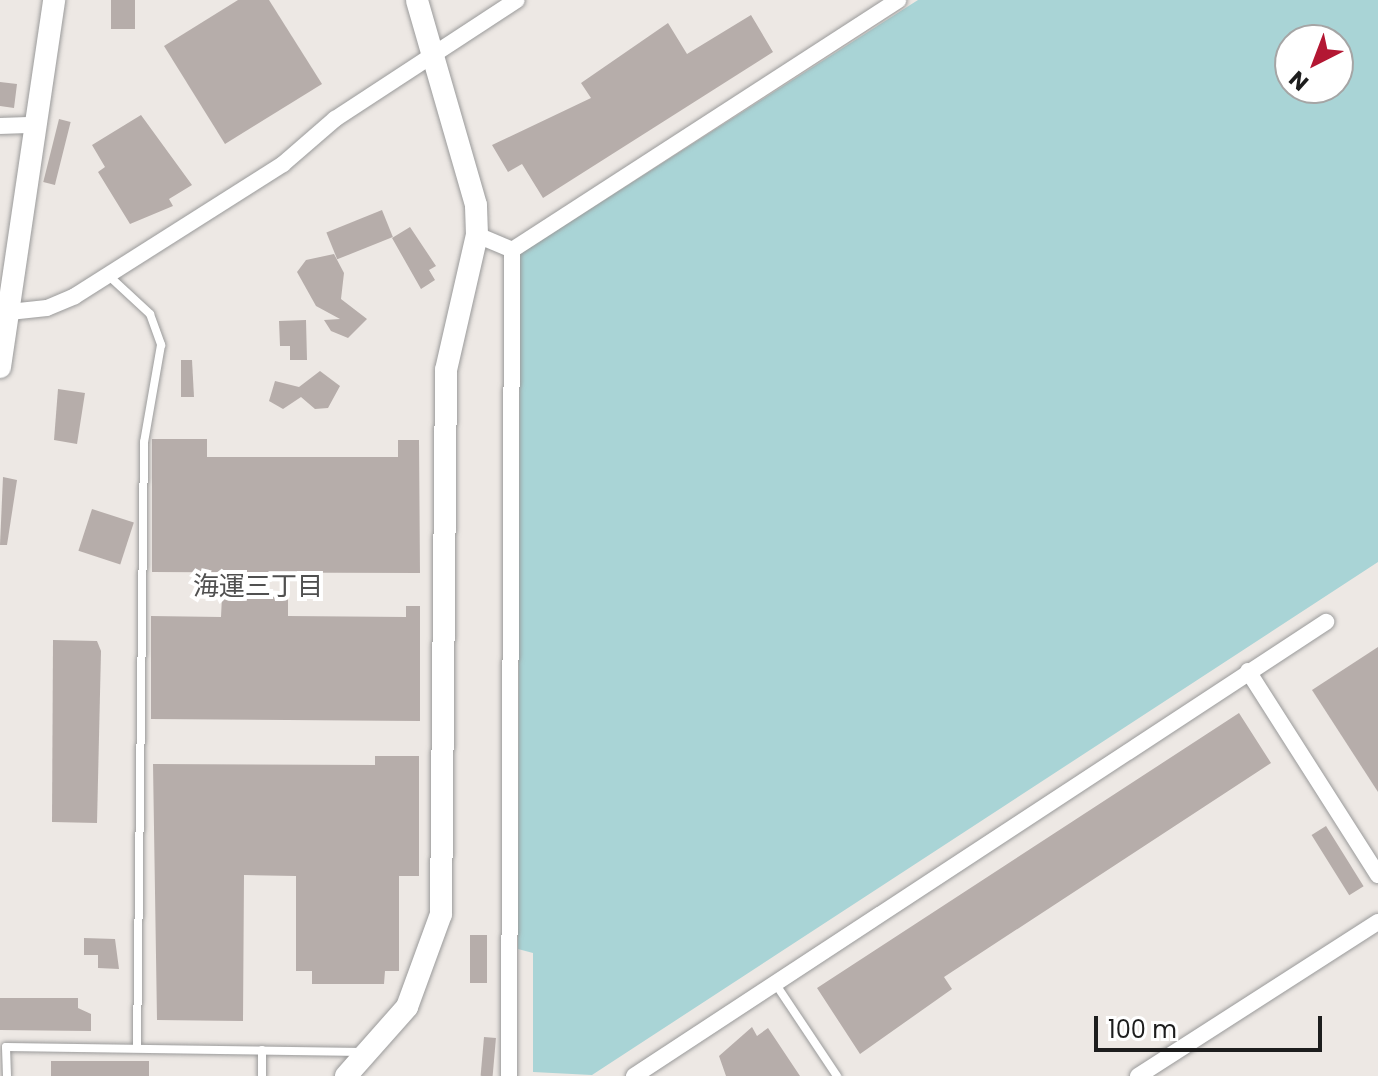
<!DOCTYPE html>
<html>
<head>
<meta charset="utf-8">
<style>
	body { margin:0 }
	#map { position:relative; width:1378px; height:1076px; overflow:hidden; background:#ede8e4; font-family:Poppins,"Noto Sans JP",sans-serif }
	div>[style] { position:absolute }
	.water>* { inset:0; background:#a9d4d6 }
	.building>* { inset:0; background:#b6adaa; transform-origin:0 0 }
	.roads { filter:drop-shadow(0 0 2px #9a9a9a) drop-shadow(0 0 2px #9a9a9a) }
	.service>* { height:8px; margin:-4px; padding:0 4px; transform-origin:4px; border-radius:4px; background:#fff }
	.minor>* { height:16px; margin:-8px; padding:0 8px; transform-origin:8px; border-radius:8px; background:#fff }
	.tertiary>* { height:22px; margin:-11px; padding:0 11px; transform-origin:11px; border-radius:11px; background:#fff }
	span { translate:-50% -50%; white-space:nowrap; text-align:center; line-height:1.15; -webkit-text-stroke:8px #fff; paint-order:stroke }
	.neighbourhood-label { font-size:26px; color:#505050 }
	.north { position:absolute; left:1274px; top:24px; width:80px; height:80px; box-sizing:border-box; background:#fff; border:2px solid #a5a5a5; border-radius:50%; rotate:222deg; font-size:22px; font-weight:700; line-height:32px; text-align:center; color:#1d1d1d }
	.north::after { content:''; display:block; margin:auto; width:28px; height:36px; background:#b31733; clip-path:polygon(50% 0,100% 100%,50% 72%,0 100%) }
	.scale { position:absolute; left:1094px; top:1016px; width:228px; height:36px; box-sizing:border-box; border:4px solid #1d1d1d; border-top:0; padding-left:10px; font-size:24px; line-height:28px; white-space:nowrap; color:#1d1d1d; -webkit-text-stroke:6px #fff; paint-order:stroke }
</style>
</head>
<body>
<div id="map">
	<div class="water">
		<div style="clip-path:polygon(evenodd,918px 0,1378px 0,1378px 562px,592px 1075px,533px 1072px,533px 953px,518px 949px,520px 254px,918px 0,1290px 40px,1338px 40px,1338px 88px,1290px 88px,1290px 40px)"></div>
	</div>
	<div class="building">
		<div style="left:111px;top:0;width:24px;height:29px"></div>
		<div style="clip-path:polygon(238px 0,269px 0,322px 84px,225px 144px,164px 46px)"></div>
		<div style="clip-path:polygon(751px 15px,773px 52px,543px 198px,522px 164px,508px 172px,492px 145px,591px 98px,581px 83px,668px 23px,687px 54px)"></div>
		<div style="clip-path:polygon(0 82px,17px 84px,14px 108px,0 106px)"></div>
		<div style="clip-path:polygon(141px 115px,192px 185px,169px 199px,173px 206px,130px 224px,98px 172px,105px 167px,92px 145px)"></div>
		<div style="left:59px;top:119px;width:12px;height:65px;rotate:14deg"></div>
		<div style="left:382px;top:210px;width:29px;height:60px;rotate:68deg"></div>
		<div style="clip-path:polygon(410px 227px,436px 266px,429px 270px,435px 280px,421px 289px,392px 238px)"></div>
		<div style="clip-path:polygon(334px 254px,344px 273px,341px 299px,367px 319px,348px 338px,331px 331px,324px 320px,340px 319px,316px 306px,297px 272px,306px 260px)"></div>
		<div style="clip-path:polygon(306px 320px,307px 360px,290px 360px,290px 346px,280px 346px,279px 321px)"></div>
		<div style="clip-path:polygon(181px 360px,192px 360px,194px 397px,181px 397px)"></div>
		<div style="clip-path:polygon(320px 371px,340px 386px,328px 408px,315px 409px,301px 397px,283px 409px,269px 401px,275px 381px,299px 387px)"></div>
		<div style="clip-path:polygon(58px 389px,85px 393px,77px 444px,54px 440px)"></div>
		<div style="clip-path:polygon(152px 439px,207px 439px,207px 457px,398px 457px,398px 440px,419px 440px,420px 573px,152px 572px)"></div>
		<div style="clip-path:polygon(3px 477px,17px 480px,7px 545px,0 545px)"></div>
		<div style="left:92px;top:509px;width:44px;height:44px;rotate:18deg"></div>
		<div style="clip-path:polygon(222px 596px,288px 597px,288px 616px,406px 617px,406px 606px,420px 606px,420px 721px,151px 719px,151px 616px,221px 617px)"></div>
		<div style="clip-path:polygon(53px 640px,97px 641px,101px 651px,97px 823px,52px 822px)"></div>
		<div style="clip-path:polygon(1378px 647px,1378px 792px,1312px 690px)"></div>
		<div style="clip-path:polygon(1239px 713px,1271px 763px,944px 977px,952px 989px,860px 1054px,817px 988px)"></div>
		<div style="clip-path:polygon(375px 756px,419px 756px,419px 876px,399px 876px,399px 971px,385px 971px,384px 984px,312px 984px,312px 971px,296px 971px,296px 876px,244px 875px,243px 1021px,157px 1020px,153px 764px,375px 765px)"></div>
		<div style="left:1326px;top:826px;width:71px;height:17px;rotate:58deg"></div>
		<div style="left:470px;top:935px;width:17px;height:48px"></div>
		<div style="clip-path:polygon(84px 938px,115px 939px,119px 969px,98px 968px,98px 955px,84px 955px)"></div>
		<div style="clip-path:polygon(0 998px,78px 998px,78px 1008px,91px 1014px,91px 1031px,0 1030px)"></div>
		<div style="clip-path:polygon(752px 1027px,757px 1036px,768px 1028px,800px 1076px,726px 1076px,719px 1056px)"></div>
		<div style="left:484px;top:1037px;width:12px;height:39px;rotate:5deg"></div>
		<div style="left:149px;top:1061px;width:15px;height:98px;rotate:90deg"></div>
	</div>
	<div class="roads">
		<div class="service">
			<div style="left:109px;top:276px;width:56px;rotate:42.8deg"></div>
			<div style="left:150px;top:314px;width:33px;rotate:70deg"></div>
			<div style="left:161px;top:345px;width:98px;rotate:99.9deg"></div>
			<div style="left:144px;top:442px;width:605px;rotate:90.66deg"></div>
			<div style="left:775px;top:983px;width:112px;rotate:56.3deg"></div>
			<div style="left:262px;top:1050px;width:26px;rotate:90deg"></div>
			<div style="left:7px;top:1076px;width:29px;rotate:-92deg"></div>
			<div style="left:6px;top:1047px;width:357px;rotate:0.8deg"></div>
		</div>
		<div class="minor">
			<div style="left:0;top:126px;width:35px;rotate:-2deg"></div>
			<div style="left:477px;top:235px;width:38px;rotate:23deg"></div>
			<div style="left:0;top:313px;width:47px;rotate:-6.1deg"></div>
			<div style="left:47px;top:308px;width:30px;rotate:-23deg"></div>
			<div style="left:75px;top:296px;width:246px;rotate:-32.4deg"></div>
			<div style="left:283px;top:164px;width:69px;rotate:-40.9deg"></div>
			<div style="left:335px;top:119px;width:217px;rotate:-33.2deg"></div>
			<div style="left:1248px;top:671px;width:242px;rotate:57.5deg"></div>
			<div style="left:509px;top:1076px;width:826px;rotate:-89.79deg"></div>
			<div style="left:512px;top:250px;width:460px;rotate:-32.9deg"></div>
			<div style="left:634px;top:1076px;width:828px;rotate:-33.27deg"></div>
			<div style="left:1138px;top:1076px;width:285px;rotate:-32.7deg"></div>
		</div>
		<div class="tertiary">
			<div style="left:0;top:367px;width:371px;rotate:-81.6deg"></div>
			<div style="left:346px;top:1076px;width:92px;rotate:-48.5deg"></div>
			<div style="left:407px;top:1007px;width:99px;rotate:-69.9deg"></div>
			<div style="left:441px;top:914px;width:544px;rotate:-89.47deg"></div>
			<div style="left:446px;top:370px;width:139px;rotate:-77.1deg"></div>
			<div style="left:477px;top:235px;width:30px;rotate:-92deg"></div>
			<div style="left:476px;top:205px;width:213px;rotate:-106.1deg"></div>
		</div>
	</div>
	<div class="neighbourhood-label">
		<span style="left:258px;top:587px">海運三丁目</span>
	</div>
	<div class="north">N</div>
	<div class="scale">100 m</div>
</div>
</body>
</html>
